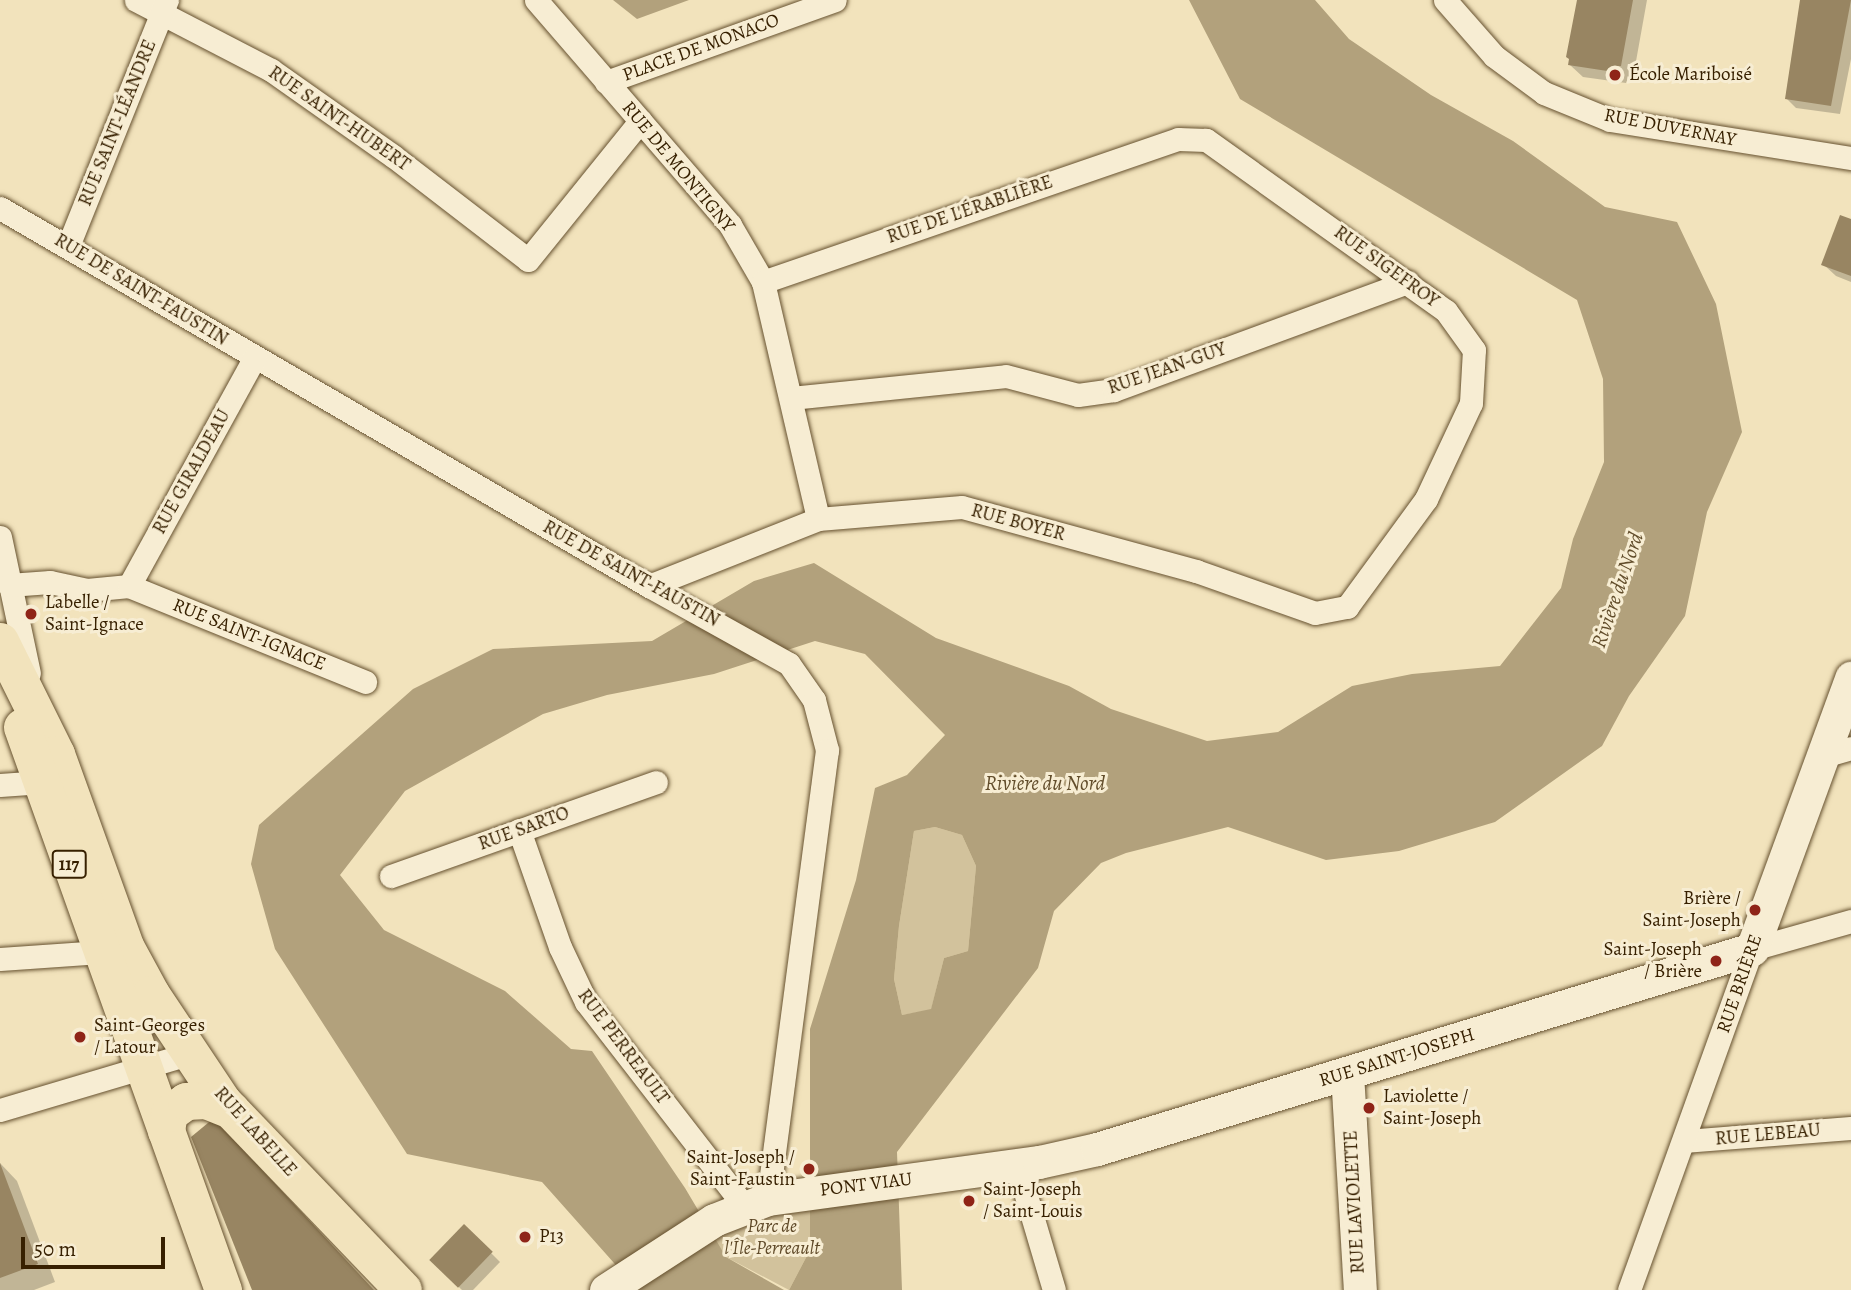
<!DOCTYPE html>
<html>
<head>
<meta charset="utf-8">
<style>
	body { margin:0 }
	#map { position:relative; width:1851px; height:1290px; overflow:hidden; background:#f2e3bc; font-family:Alegreya,serif }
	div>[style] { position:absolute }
	.green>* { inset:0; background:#d2c29c }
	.water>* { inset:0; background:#b2a17c }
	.shadow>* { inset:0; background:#0003 }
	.building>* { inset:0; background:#988562; transform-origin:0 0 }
	.roads { filter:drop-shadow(0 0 2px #66512f) drop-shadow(0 0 2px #66512f) }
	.street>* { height:23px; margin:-11.5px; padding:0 11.5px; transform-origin:11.5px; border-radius:11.5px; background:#f7edd3 }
	.secondary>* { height:33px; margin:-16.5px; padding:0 16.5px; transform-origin:16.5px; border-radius:16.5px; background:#f7edd3 }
	.primary>* { height:37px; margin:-18.5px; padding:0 18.5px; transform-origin:18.5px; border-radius:18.5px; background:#f2e3bc }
	.dots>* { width:19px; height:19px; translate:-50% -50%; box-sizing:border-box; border:4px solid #f7edd3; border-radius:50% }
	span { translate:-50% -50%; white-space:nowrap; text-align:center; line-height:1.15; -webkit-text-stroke:6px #f7edd3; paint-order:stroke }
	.shield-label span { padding:2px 5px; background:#f7edd3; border:2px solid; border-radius:5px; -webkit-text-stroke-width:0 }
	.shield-label { font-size:18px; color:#372000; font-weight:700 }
	.street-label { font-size:19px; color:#372000 }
	.poi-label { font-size:19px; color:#372000 }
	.left { translate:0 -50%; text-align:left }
	.right { translate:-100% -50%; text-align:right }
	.park-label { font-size:19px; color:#5e4827; font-style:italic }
	.water-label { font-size:21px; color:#624d2b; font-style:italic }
	.scale { position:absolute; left:21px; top:1237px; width:144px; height:32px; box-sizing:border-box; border:4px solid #372000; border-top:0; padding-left:9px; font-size:21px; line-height:24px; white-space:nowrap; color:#372000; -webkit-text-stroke:5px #f7edd3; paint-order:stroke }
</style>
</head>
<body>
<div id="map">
	<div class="green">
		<div style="clip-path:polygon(935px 827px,962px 835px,976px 866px,968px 951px,944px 958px,931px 1010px,902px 1015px,894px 979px,899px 926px,914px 831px)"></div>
		<div style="clip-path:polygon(810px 1199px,810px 1250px,789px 1290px,726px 1257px,709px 1234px)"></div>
	</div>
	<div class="water">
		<div style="clip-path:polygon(613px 0,689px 0,637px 19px)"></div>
		<div style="clip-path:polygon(evenodd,1189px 0,1315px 0,1349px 39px,1431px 95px,1513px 141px,1605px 207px,1677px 222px,1716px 304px,1742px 432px,1707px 512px,1685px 616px,1629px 696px,1602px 746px,1495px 822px,1399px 851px,1326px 860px,1228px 827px,1126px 853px,1101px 863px,1054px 911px,1038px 968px,897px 1152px,902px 1290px,789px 1290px,810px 1250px,810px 1029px,856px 880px,875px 788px,907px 775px,945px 735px,865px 654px,815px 641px,714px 674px,607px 695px,543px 714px,405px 791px,340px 875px,384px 930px,505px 991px,571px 1049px,592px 1051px,685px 1188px,726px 1257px,784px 1290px,638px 1290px,542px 1182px,407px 1154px,275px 949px,251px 864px,259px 825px,413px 689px,493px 649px,652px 641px,754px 581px,814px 563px,936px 638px,1069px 686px,1111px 709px,1207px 741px,1278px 732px,1352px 686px,1412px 674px,1500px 666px,1561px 588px,1573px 539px,1604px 462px,1603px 379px,1577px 300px,1240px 99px,1189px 0,935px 827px,962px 835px,976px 866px,968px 951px,944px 958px,931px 1009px,902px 1015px,894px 979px,899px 926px,914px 831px,935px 827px)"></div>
	</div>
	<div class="shadow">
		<div style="clip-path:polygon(1578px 0,1647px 0,1633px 78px,1628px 78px,1626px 83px,1583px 77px,1570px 65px)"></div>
		<div style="clip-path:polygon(1802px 0,1851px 0,1851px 59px,1840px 114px,1796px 108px,1787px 99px)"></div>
		<div style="clip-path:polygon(1851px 221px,1851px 282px,1836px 276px,1823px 264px)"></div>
		<div style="clip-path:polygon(0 1163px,17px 1181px,55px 1282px,34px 1290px,0 1290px)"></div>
		<div style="clip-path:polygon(464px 1226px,500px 1262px,473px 1290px,462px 1290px,431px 1260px)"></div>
	</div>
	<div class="building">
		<div style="clip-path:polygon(1577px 0,1633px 0,1621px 66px,1616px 66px,1614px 72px,1568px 65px,1569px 59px,1566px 57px)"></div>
		<div style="clip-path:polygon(1800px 0,1851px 0,1831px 106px,1785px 99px)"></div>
		<div style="clip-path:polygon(1840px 215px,1851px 219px,1851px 276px,1821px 265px)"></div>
		<div style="clip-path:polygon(214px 1118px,374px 1290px,252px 1290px,191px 1137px)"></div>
		<div style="clip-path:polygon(0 1163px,38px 1264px,0 1278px)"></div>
		<div style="left:464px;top:1224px;width:40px;height:50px;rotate:44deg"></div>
	</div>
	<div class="roads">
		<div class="street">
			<div style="left:136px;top:0;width:152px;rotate:27.4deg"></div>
			<div style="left:271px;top:70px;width:149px;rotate:35.2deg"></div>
			<div style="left:393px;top:156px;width:170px;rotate:37.6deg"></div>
			<div style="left:528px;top:260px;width:179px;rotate:-51.1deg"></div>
			<div style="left:536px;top:0;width:297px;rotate:49.2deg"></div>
			<div style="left:730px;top:225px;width:66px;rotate:59.9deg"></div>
			<div style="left:763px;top:282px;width:243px;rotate:76.9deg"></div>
			<div style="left:1445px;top:0;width:74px;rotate:48.8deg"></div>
			<div style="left:1494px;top:56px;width:62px;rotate:36.5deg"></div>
			<div style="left:1544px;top:93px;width:71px;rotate:22.2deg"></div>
			<div style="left:1610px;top:120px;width:244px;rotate:9deg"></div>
			<div style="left:606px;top:82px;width:243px;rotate:-19.7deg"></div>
			<div style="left:0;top:208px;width:751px;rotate:30.22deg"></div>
			<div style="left:649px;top:586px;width:160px;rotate:29.1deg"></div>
			<div style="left:789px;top:664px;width:44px;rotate:55.2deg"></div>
			<div style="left:814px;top:700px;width:52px;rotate:75.4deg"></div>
			<div style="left:827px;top:750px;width:453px;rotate:97.5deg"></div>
			<div style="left:68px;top:246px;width:265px;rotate:-68.1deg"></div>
			<div style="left:791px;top:398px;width:216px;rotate:-5.8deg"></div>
			<div style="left:1006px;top:376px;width:74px;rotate:14.8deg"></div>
			<div style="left:1078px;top:395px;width:36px;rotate:-8deg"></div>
			<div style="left:1114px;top:390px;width:313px;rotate:-20.2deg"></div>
			<div style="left:0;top:537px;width:139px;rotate:78deg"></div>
			<div style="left:9px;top:585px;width:41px;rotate:-4.2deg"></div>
			<div style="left:50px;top:582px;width:38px;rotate:12deg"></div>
			<div style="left:87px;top:590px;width:42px;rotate:-5.4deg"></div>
			<div style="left:129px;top:586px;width:255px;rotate:22.1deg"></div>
			<div style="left:129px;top:586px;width:261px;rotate:-61.2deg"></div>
			<div style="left:649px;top:586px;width:182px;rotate:-21.6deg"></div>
			<div style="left:818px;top:519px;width:144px;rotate:-4.8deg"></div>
			<div style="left:962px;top:507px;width:243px;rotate:15.3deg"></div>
			<div style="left:1196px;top:571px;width:126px;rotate:19.4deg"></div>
			<div style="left:1315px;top:613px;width:33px;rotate:-11deg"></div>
			<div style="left:1347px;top:607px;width:134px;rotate:-53.8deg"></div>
			<div style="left:1426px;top:499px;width:106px;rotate:-64.9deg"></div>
			<div style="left:1471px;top:403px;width:53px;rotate:-86.8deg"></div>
			<div style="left:1474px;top:350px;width:48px;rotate:-125.7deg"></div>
			<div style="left:1446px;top:311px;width:295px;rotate:-144.5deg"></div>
			<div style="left:1206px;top:140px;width:28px;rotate:-178deg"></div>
			<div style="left:1178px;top:139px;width:439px;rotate:161deg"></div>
			<div style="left:1820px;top:757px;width:32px;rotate:-16deg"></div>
			<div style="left:0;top:785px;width:39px;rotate:-4deg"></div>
			<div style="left:519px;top:830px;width:124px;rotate:70.7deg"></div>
			<div style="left:560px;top:947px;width:61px;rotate:64.7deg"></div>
			<div style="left:586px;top:1002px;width:259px;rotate:52.2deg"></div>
			<div style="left:391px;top:876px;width:281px;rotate:-19.5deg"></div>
			<div style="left:0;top:959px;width:101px;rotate:-4deg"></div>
			<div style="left:0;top:1110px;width:199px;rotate:-16.6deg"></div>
			<div style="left:1685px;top:1141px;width:167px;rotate:-4.5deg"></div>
			<div style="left:1017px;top:1165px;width:130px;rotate:73.5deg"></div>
			<div style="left:1629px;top:1290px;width:363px;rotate:-70.2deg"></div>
			<div style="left:1752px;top:949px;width:103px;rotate:-15.8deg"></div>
		</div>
		<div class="secondary">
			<div style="left:1347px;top:1073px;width:217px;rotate:86.6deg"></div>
			<div style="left:606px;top:1290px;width:129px;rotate:-32.9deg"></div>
			<div style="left:714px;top:1220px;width:58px;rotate:-21.3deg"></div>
			<div style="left:768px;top:1199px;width:274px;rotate:-7.8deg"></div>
			<div style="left:1039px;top:1162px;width:59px;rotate:-12.6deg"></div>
			<div style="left:1097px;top:1149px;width:685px;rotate:-16.98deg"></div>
			<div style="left:1752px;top:949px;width:289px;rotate:-69.9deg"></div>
		</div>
		<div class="primary">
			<div style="left:0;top:641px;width:126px;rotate:63.6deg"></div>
			<div style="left:56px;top:754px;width:204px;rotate:70.2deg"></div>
			<div style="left:125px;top:946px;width:55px;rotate:61.6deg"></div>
			<div style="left:151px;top:994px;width:130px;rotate:56.3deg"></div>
			<div style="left:223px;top:1102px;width:260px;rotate:46.2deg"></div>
			<div style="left:22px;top:727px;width:598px;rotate:70.35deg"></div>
			<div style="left:166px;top:1131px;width:18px;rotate:-81deg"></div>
			<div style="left:169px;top:1113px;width:21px;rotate:-35deg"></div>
			<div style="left:186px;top:1101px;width:20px;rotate:-3deg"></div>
			<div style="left:206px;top:1100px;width:27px;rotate:22deg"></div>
		</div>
	</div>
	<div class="dots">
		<div style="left:1615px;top:75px;background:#8f2418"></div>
		<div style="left:31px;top:614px;background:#8f2418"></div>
		<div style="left:1755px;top:910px;background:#8f2418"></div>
		<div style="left:1716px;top:961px;background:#8f2418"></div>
		<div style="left:80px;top:1037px;background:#8f2418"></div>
		<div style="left:1369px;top:1108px;background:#8f2418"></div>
		<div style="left:809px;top:1169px;background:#8f2418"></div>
		<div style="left:969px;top:1201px;background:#8f2418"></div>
		<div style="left:525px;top:1237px;background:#8f2418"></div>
	</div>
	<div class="shield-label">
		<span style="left:69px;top:864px">117</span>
	</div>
	<div class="street-label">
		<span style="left:701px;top:48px;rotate:-20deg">PLACE DE MONACO</span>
		<span style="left:339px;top:119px;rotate:35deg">RUE SAINT-HUBERT</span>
		<span style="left:118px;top:123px;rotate:-68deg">RUE SAINT-LÉANDRE</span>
		<span style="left:1670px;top:128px;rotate:11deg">RUE DUVERNAY</span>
		<span style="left:678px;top:167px;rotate:50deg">RUE DE MONTIGNY</span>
		<span style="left:970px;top:210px;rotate:-19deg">RUE DE L'ÉRABLIÈRE</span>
		<span style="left:1386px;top:267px;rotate:36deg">RUE SIGEFROY</span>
		<span style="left:141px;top:290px;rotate:31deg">RUE DE SAINT-FAUSTIN</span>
		<span style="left:1167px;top:369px;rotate:-19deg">RUE JEAN-GUY</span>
		<span style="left:192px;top:472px;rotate:-61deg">RUE GIRALDEAU</span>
		<span style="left:1018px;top:523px;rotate:15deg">RUE BOYER</span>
		<span style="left:631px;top:574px;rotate:29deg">RUE DE SAINT-FAUSTIN</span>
		<span style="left:249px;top:635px;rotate:22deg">RUE SAINT-IGNACE</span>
		<span style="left:524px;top:829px;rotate:-20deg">RUE SARTO</span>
		<span style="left:1740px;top:984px;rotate:-71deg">RUE BRIÈRE</span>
		<span style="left:623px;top:1047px;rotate:53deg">RUE PERREAULT</span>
		<span style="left:1397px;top:1058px;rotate:-17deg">RUE SAINT-JOSEPH</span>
		<span style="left:255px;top:1132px;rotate:48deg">RUE LABELLE</span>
		<span style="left:1768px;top:1135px;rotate:-5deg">RUE LEBEAU</span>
		<span style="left:866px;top:1185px;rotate:-7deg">PONT VIAU</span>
		<span style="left:1355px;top:1202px;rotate:-93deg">RUE LAVIOLETTE</span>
	</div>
	<div class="poi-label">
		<span class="left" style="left:1629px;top:75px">École Mariboisé</span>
		<span class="left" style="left:45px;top:614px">Labelle /<br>Saint-Ignace</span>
		<span class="right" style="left:1741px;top:910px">Brière /<br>Saint-Joseph</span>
		<span class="right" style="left:1702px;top:961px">Saint-Joseph<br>/ Brière</span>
		<span class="left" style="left:94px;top:1037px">Saint-Georges<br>/ Latour</span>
		<span class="left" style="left:1383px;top:1108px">Laviolette /<br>Saint-Joseph</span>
		<span class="right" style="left:795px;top:1169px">Saint-Joseph /<br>Saint-Faustin</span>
		<span class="left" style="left:983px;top:1201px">Saint-Joseph<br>/ Saint-Louis</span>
		<span class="left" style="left:539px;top:1237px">P13</span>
	</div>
	<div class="park-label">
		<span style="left:772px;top:1238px">Parc de<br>l'Île-Perreault</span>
	</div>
	<div class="water-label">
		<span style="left:1617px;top:590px;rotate:-71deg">Rivière du Nord</span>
		<span style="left:1045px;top:783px">Rivière du Nord</span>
	</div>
	<div class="scale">50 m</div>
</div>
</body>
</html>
